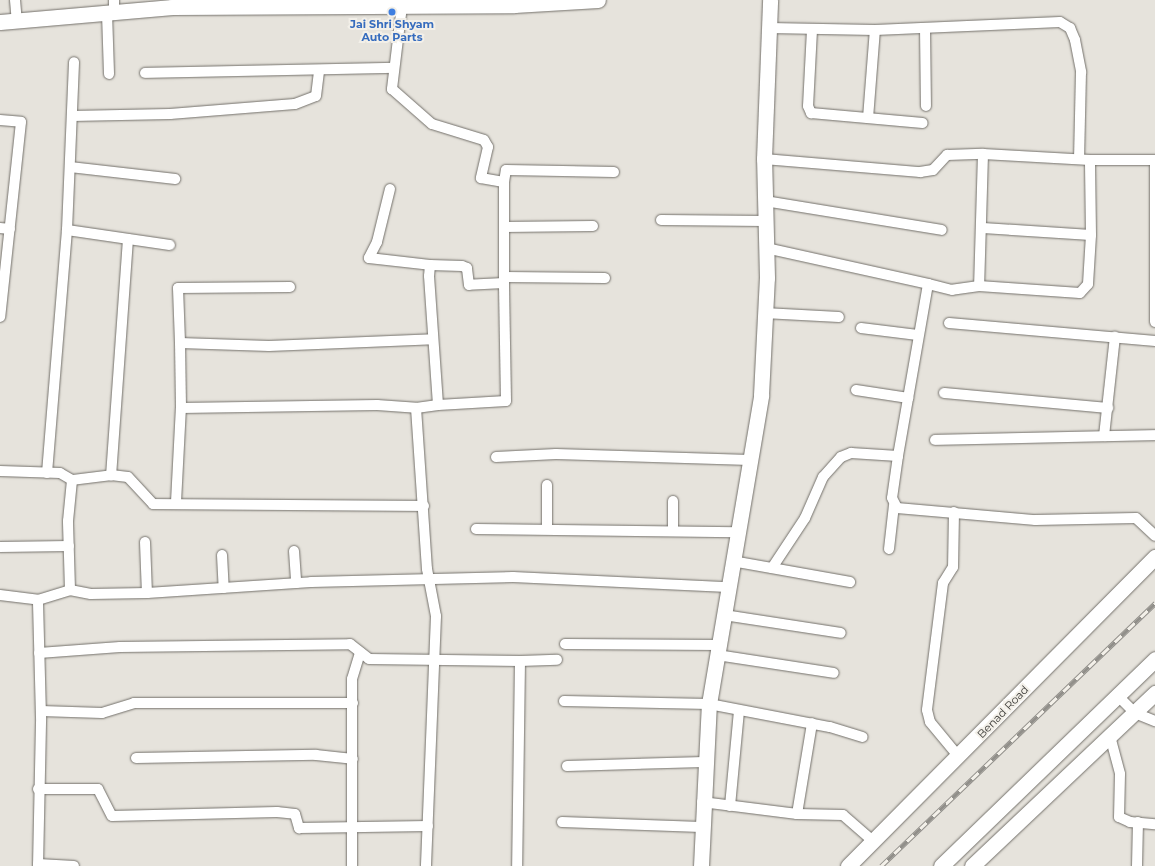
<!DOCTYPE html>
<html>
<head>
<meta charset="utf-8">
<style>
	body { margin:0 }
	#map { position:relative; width:1155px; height:866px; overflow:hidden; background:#e6e3dc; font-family:Montserrat,sans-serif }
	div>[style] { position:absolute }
	.roads { filter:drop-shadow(0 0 1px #73706a) drop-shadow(0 0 1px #73706a) }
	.street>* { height:10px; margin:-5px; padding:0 5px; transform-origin:5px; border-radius:5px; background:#fff }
	.secondary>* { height:15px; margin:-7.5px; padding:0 7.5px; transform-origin:7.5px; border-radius:7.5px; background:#fff }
	.rail>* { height:4.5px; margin-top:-2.25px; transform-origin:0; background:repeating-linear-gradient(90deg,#f3f0e9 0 9px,#918f8a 0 18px); box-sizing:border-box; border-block:1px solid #918f8a }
	.dots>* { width:11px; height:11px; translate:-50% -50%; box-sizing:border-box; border:2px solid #f3f0e9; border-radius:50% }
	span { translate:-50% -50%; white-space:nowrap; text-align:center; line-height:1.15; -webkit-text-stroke:4px #f3f0e9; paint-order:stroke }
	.shop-label { font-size:11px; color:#366cbe; font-weight:700 }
	.street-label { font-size:11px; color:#3b3a37 }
</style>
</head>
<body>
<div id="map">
	<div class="roads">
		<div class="street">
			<div style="left:15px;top:0;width:22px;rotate:85deg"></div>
			<div style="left:402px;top:6px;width:84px;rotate:96.9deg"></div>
			<div style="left:392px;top:89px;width:53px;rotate:41.2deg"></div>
			<div style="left:432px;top:124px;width:54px;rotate:17.1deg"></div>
			<div style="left:484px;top:140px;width:8px;rotate:60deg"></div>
			<div style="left:488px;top:147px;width:32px;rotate:103deg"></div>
			<div style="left:481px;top:178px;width:23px;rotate:10deg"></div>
			<div style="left:504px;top:182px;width:101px;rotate:90deg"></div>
			<div style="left:504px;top:283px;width:35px;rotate:177deg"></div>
			<div style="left:469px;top:285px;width:17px;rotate:-97deg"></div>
			<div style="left:467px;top:268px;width:5px;rotate:-158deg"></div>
			<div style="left:462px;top:266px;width:32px;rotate:-178deg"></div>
			<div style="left:430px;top:265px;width:11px;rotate:95deg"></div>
			<div style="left:429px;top:276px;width:129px;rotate:86deg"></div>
			<div style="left:438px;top:405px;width:22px;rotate:172deg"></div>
			<div style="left:416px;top:408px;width:161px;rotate:86.1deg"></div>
			<div style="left:427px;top:569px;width:48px;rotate:79.2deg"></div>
			<div style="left:436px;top:616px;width:250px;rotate:92.3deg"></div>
			<div style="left:107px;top:13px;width:61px;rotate:88.1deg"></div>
			<div style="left:114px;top:13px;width:13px;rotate:-90deg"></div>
			<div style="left:769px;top:28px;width:106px;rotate:1.1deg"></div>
			<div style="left:875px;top:30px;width:185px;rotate:-2.5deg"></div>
			<div style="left:1060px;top:22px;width:12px;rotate:31deg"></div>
			<div style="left:1070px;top:28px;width:13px;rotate:67deg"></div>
			<div style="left:1075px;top:40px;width:33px;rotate:79deg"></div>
			<div style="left:1081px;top:72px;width:87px;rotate:91.3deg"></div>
			<div style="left:925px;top:28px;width:78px;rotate:89.3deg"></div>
			<div style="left:812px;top:30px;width:76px;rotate:93deg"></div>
			<div style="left:808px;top:106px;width:8px;rotate:67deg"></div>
			<div style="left:811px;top:113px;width:112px;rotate:5.1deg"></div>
			<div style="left:145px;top:73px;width:247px;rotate:-1.2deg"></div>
			<div style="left:72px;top:116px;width:98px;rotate:-1.2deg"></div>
			<div style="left:170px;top:114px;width:125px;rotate:-4.6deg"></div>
			<div style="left:295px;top:104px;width:22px;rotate:-21deg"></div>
			<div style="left:316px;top:96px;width:26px;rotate:-83deg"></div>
			<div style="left:868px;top:118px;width:88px;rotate:-85.5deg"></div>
			<div style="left:0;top:120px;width:21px;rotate:5deg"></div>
			<div style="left:21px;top:122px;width:196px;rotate:96.1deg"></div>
			<div style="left:764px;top:159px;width:157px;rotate:4.8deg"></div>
			<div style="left:920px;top:172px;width:13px;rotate:-9deg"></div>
			<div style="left:933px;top:170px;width:21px;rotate:-47deg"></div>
			<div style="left:947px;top:155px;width:36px;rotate:-2deg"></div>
			<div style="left:983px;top:154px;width:132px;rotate:91.7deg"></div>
			<div style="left:979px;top:286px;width:27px;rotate:172deg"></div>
			<div style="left:952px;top:290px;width:25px;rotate:-166deg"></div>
			<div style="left:1090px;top:160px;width:65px"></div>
			<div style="left:1155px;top:161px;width:161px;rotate:90deg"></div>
			<div style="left:70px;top:167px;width:106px;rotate:6.5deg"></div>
			<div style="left:504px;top:182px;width:12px;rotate:-81deg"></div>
			<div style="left:506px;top:170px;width:108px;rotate:1.1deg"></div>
			<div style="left:390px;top:189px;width:55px;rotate:103.8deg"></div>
			<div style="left:377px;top:242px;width:18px;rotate:117deg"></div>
			<div style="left:369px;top:258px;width:61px;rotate:6.5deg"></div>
			<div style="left:765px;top:201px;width:179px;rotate:9.3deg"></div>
			<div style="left:661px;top:220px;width:104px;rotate:0.6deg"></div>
			<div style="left:504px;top:227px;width:89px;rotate:-0.6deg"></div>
			<div style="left:0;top:228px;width:10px;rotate:6deg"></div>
			<div style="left:983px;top:228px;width:108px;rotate:3.7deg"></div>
			<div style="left:67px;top:230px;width:104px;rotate:8.3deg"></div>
			<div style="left:128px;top:239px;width:237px;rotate:94.1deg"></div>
			<div style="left:111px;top:475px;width:17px;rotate:7deg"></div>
			<div style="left:128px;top:477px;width:37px;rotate:47deg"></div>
			<div style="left:153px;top:504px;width:271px;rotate:0.4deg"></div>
			<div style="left:766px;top:248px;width:166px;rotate:12.5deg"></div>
			<div style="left:928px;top:284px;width:175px;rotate:99.9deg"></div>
			<div style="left:898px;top:456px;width:42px;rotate:98.1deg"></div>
			<div style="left:892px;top:498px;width:11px;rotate:63deg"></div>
			<div style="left:897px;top:508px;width:139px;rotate:5deg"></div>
			<div style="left:1035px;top:520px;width:101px;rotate:-1.1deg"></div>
			<div style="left:1136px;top:518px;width:26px;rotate:43deg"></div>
			<div style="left:504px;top:277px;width:101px;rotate:0.6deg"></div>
			<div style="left:979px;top:286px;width:101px;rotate:4deg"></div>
			<div style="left:1080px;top:293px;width:12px;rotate:-48deg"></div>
			<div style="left:1088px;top:284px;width:49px;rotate:-86.5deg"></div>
			<div style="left:1091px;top:235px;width:75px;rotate:-90.8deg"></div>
			<div style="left:1090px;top:160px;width:107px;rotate:-176.8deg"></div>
			<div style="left:290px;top:287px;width:112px;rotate:179.5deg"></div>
			<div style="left:178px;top:288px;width:55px;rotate:87.9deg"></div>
			<div style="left:180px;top:343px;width:89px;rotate:1.9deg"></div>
			<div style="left:269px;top:346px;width:164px;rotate:-2.4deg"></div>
			<div style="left:764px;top:313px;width:75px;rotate:3.1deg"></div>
			<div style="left:949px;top:323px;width:207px;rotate:5deg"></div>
			<div style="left:861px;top:328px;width:57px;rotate:7deg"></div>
			<div style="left:180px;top:343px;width:65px;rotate:89.1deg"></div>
			<div style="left:181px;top:408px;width:196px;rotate:-0.9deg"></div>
			<div style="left:377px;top:405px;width:39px;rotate:4deg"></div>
			<div style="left:856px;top:390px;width:53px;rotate:8.7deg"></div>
			<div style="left:944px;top:393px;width:165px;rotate:5.2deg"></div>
			<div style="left:438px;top:405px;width:68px;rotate:-3.4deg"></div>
			<div style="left:506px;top:401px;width:118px;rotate:-91deg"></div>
			<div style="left:1104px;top:436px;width:100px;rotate:-83.7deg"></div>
			<div style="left:935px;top:440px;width:220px;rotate:-1.3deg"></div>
			<div style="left:496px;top:457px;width:60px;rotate:-2.9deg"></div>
			<div style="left:556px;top:454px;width:194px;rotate:1.8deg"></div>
			<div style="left:0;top:471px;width:60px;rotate:1.9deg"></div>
			<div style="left:60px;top:473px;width:14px;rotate:30deg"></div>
			<div style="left:47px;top:473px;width:244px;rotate:-85.3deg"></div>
			<div style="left:67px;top:230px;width:168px;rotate:-87.6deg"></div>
			<div style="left:547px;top:485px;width:44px;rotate:90deg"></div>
			<div style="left:673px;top:501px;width:29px;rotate:90deg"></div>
			<div style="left:176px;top:502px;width:94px;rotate:-87deg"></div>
			<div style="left:954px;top:512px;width:55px;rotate:91deg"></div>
			<div style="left:953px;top:567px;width:19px;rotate:122deg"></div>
			<div style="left:943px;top:583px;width:128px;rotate:97.2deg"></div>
			<div style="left:927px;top:710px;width:12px;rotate:76deg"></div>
			<div style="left:930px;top:722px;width:45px;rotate:50.4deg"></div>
			<div style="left:476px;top:529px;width:261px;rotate:0.7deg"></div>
			<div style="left:145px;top:542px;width:51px;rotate:87.8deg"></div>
			<div style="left:0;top:547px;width:69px;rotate:-0.8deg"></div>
			<div style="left:889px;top:549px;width:44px;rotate:-83.5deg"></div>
			<div style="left:294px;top:551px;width:32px;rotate:86deg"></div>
			<div style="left:222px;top:555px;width:33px;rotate:87deg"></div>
			<div style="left:732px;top:561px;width:120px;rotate:10.1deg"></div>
			<div style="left:772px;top:568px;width:60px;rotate:-56.6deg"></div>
			<div style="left:805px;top:518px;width:45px;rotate:-66.3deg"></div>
			<div style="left:823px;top:477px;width:27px;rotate:-48deg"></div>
			<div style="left:841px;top:457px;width:11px;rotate:-22deg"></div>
			<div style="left:851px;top:453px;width:47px;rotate:3.7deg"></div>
			<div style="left:70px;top:590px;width:21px;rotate:11deg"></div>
			<div style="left:91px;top:594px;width:56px;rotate:-1deg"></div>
			<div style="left:147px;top:593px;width:164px;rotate:-3.8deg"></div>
			<div style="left:311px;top:582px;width:202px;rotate:-1.4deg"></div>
			<div style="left:513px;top:577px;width:215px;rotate:2.7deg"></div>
			<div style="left:0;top:595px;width:38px;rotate:7deg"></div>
			<div style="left:724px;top:615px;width:118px;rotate:8.7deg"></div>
			<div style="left:565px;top:644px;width:154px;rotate:0.4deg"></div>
			<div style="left:39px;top:653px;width:81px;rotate:-4.2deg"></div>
			<div style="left:120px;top:647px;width:230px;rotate:-0.7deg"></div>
			<div style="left:350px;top:644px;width:24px;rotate:38deg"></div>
			<div style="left:369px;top:659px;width:151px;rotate:0.8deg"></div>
			<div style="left:520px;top:661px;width:205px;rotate:90.8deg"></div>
			<div style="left:717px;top:655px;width:118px;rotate:8.7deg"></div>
			<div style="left:520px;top:661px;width:37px;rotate:-2deg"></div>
			<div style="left:1117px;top:695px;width:25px;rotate:45deg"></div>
			<div style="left:1135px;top:713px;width:22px;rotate:22deg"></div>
			<div style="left:564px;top:701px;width:145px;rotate:1.2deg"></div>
			<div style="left:709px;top:704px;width:123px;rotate:10.8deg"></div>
			<div style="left:830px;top:727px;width:34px;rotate:17deg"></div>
			<div style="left:41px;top:711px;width:61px;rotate:1.9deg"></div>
			<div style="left:102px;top:713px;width:34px;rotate:-17deg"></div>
			<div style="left:134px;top:703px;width:219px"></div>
			<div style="left:1110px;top:736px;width:39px;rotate:75deg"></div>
			<div style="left:1120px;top:774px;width:43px;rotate:91.3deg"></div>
			<div style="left:1119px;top:817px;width:12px;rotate:24deg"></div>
			<div style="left:1130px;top:822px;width:25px;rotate:5deg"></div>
			<div style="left:136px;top:758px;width:180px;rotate:-1deg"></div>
			<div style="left:316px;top:755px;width:37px;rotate:6deg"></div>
			<div style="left:567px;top:766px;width:137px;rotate:-1.7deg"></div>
			<div style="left:38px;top:789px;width:60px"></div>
			<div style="left:98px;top:789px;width:30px;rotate:63deg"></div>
			<div style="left:112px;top:816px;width:165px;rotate:-1.4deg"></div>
			<div style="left:277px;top:812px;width:18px;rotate:6deg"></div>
			<div style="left:295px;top:814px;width:15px;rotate:74deg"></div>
			<div style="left:299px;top:828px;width:129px;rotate:-0.9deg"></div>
			<div style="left:702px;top:802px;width:96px;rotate:7.2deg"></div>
			<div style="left:797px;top:814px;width:46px;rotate:1.2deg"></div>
			<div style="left:843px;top:815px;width:40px;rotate:41deg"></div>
			<div style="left:730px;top:806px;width:96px;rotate:-84.6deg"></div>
			<div style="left:797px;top:814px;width:92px;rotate:-80.6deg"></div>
			<div style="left:562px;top:822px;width:139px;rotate:2.1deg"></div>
			<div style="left:38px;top:864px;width:36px;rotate:3deg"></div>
			<div style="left:38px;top:866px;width:149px;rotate:-88.8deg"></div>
			<div style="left:41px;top:717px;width:117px;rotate:-91.5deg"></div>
			<div style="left:38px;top:600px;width:34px;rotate:-17deg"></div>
			<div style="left:70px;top:590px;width:69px;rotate:-91.7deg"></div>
			<div style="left:68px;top:521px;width:41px;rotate:-84.4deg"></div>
			<div style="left:72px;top:480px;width:39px;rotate:-7deg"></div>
			<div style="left:352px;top:866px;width:187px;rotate:-90deg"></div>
			<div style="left:352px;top:679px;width:28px;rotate:-73deg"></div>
			<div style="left:1137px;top:866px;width:44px;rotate:-88.7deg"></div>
		</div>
		<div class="secondary">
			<div style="left:0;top:22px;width:173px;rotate:-5deg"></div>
			<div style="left:172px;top:7px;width:342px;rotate:-0.3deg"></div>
			<div style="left:514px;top:5px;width:84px;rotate:-3.4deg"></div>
			<div style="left:701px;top:866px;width:162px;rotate:-87.2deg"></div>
			<div style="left:709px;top:704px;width:313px;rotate:-80.4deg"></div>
			<div style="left:761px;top:395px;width:117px;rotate:-87.1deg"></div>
			<div style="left:767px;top:278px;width:119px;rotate:-91.4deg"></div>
			<div style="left:764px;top:159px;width:159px;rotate:-87.8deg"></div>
			<div style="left:848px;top:866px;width:436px;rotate:-45.2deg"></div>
			<div style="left:941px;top:866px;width:298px;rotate:-44deg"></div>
			<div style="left:972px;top:866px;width:252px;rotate:-43.4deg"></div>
		</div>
	</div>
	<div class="rail">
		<div style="left:881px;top:866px;width:380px;rotate:-43.8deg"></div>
	</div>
	<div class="dots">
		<div style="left:392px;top:12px;background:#3f7fe0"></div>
	</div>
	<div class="shop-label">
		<span style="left:392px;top:31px">Jai Shri Shyam<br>Auto Parts</span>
	</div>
	<div class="street-label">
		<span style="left:1003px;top:712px;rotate:-46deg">Benad Road</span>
	</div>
</div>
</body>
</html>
